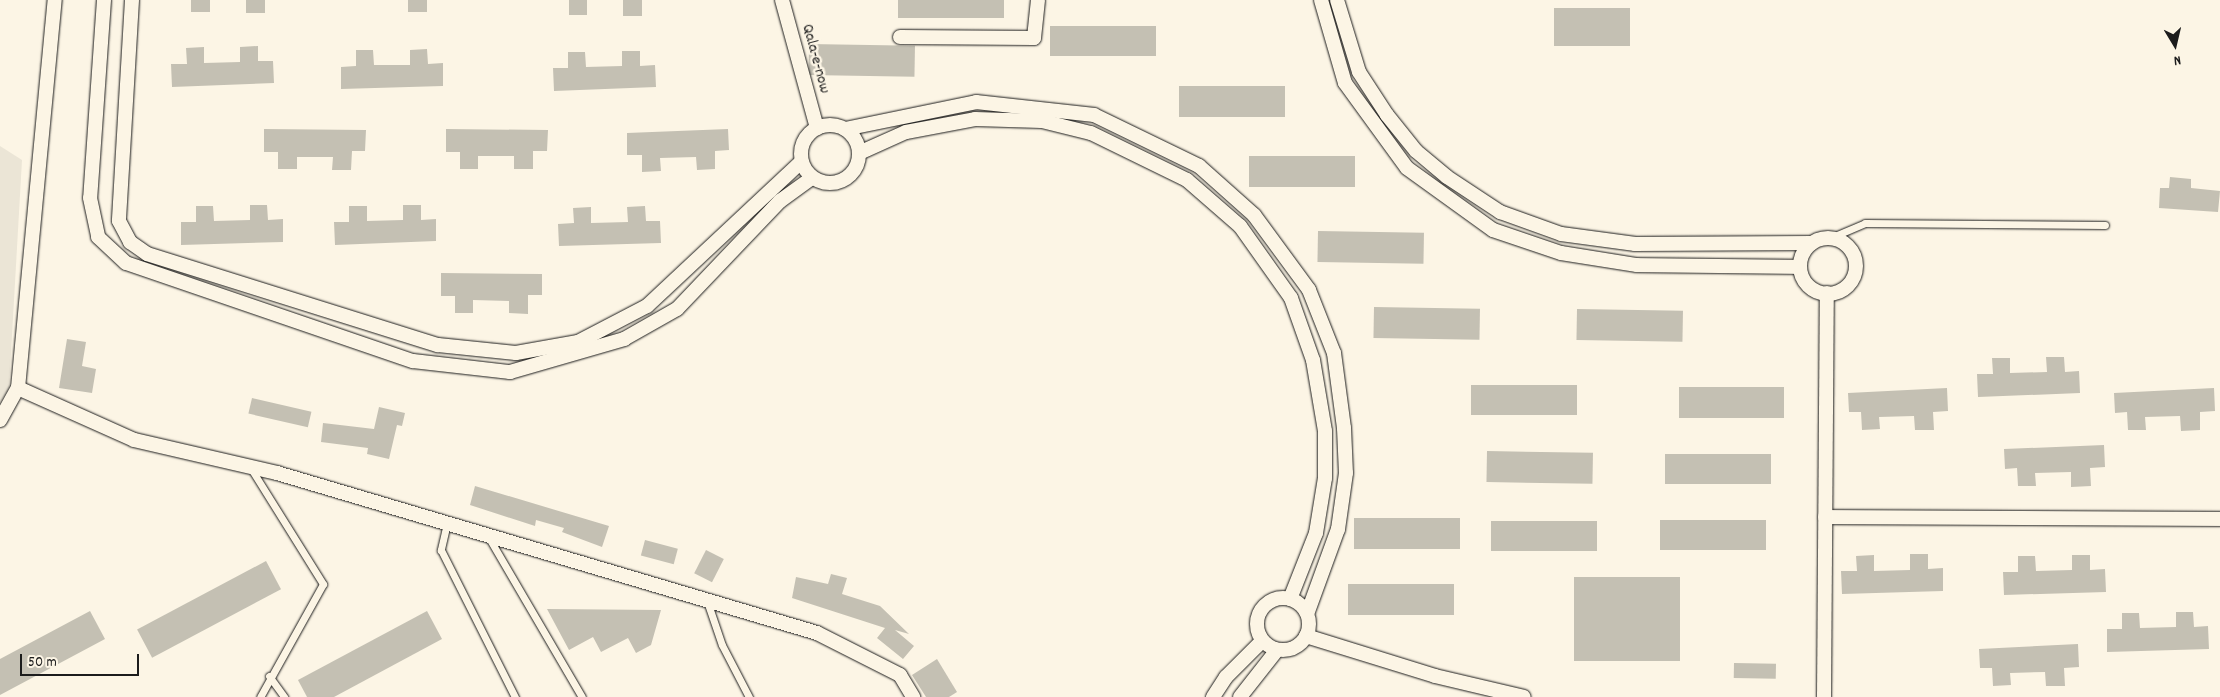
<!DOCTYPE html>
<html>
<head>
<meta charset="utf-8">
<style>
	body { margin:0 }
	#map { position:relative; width:2220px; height:697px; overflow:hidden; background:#fcf5e5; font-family:Dekko,sans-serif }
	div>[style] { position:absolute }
	.built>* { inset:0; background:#ebe5d6 }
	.building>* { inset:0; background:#c4c0b3; transform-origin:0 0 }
	.roads { filter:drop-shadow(0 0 1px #1c1c1c) drop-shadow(0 0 1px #1c1c1c) }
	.lane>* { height:7px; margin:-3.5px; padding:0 3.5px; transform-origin:3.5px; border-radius:3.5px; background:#fcf5e5 }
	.street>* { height:14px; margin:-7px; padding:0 7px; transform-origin:7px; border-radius:7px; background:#fcf5e5 }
	.street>.ring { margin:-7px; padding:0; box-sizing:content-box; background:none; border:14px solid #fcf5e5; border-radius:50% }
	span { translate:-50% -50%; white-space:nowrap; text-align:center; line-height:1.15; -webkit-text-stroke:5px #fcf5e5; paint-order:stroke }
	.street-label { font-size:16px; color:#1c1c1c }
	.north { position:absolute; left:2150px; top:20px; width:50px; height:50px; -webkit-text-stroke:4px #fcf5e5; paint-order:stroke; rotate:171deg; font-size:14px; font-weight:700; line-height:20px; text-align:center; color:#1c1c1c }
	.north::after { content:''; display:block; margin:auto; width:18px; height:22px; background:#1c1c1c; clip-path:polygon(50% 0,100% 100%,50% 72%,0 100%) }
	.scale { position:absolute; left:20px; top:654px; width:119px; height:22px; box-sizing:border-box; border:2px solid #1c1c1c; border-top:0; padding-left:6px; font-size:15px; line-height:18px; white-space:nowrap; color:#1c1c1c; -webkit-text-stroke:4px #fcf5e5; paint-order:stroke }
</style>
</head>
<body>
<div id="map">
	<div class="built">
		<div style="clip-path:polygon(0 146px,22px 160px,9px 388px,0 403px)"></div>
	</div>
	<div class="building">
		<div style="left:191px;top:0;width:19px;height:12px"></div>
		<div style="left:246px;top:0;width:19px;height:13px"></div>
		<div style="left:408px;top:0;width:19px;height:12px"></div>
		<div style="left:569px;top:0;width:18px;height:15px"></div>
		<div style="left:623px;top:0;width:19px;height:16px"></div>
		<div style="left:898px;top:0;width:106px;height:18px"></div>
		<div style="left:1554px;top:8px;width:76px;height:38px"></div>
		<div style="left:1050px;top:26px;width:106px;height:30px"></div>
		<div style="left:809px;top:44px;width:106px;height:31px;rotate:1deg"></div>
		<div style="clip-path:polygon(258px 46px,258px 61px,273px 61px,274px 83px,172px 87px,171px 64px,187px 64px,186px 48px,204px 47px,204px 63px,240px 62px,240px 47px)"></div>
		<div style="clip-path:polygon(427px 49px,428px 64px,443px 63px,443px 86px,341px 89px,341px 67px,356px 66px,356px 50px,373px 50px,374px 65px,410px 65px,410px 50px)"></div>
		<div style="clip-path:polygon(622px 51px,640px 51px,640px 66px,655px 65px,656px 87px,554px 91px,553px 68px,568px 68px,568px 52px,585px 52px,586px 67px,622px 66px)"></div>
		<div style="left:1179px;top:86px;width:106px;height:31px"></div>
		<div style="clip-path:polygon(264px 129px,366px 130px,365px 151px,352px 151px,351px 170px,332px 170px,333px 157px,297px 157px,297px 169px,278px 169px,278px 152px,264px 152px)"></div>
		<div style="clip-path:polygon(446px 129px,548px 130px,547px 151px,533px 151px,533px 169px,514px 169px,514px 156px,478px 156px,478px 169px,460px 169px,460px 152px,446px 152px)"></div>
		<div style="clip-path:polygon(728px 129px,729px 150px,715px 151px,715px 169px,697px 170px,696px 157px,660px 158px,661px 171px,642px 172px,642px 155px,627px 155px,627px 133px)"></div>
		<div style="left:1249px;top:156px;width:106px;height:31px"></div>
		<div style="clip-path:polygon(2170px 177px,2191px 179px,2191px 188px,2220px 191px,2218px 212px,2159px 208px,2160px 188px,2169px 188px)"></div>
		<div style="clip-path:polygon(250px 205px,267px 205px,268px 220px,283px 219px,283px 242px,181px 245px,181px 222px,196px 222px,196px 206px,213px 206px,214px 221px,250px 220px)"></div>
		<div style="clip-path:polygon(403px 205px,421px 205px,421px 220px,436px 219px,436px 241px,335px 245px,334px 222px,349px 222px,349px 206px,367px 206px,367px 221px,403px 220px)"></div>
		<div style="clip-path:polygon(645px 206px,646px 221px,660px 221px,661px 243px,559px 246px,558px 224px,574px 223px,573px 208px,591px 207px,591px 223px,628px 222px,627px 207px)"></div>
		<div style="left:1318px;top:231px;width:106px;height:31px;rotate:1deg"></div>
		<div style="clip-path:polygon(441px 273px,542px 274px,542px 295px,528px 295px,528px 314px,509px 313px,509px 301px,473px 300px,473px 313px,455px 313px,455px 296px,441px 296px)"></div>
		<div style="left:1374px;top:307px;width:106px;height:31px;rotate:1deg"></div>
		<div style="left:1577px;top:309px;width:106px;height:31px;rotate:1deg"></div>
		<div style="clip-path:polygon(67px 339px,86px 342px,82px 366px,96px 369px,92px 393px,59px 388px)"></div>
		<div style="clip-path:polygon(2046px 357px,2064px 357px,2065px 372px,2079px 371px,2080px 393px,1978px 397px,1977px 374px,1993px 374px,1992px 358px,2010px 358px,2010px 373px,2047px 372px)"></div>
		<div style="left:1471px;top:385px;width:106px;height:30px"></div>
		<div style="left:1679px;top:387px;width:105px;height:31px"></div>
		<div style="clip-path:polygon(1947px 388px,1948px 411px,1933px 412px,1934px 430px,1915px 430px,1914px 416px,1879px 417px,1880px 429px,1862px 430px,1861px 412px,1849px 412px,1848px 393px)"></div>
		<div style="clip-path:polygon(2214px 388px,2215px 411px,2200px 412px,2200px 430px,2181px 431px,2180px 416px,2145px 417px,2146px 430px,2128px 430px,2127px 412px,2115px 413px,2114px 393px)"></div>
		<div style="left:252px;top:398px;width:61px;height:16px;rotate:13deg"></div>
		<div style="clip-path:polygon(379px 407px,405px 413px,402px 426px,397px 425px,389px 459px,367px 454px,368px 448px,321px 442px,323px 423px,374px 429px)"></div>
		<div style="clip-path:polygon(2104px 445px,2105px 467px,2090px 468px,2091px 486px,2071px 487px,2071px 472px,2035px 473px,2036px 486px,2018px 486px,2017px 468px,2005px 469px,2004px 449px)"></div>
		<div style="left:1487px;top:451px;width:106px;height:31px;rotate:1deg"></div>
		<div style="left:1665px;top:454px;width:106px;height:30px"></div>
		<div style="clip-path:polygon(475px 486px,609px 526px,602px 547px,562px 532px,564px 528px,536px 520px,535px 526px,470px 505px)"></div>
		<div style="left:1354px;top:518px;width:106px;height:31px"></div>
		<div style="left:1660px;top:520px;width:106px;height:30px"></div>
		<div style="left:1491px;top:521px;width:106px;height:30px"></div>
		<div style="left:645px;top:540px;width:34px;height:16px;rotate:15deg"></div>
		<div style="left:706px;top:550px;width:20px;height:26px;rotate:27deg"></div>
		<div style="clip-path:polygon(1910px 554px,1928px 554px,1928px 569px,1943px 568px,1943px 591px,1842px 594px,1841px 571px,1857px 571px,1856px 556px,1874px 555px,1874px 571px,1910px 570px)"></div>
		<div style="clip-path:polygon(2072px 555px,2090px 555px,2090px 570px,2105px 569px,2106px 592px,2004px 595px,2003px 572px,2018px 572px,2018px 556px,2035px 556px,2036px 571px,2072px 570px)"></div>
		<div style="left:266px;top:561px;width:32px;height:146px;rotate:62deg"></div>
		<div style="clip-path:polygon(831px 574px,847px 578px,842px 594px,880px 606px,909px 634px,895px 630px,914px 646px,903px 659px,877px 638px,885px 628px,792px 598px,796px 577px,828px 584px)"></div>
		<div style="left:1574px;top:577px;width:106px;height:84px"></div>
		<div style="left:1348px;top:584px;width:106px;height:31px"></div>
		<div style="clip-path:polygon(547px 609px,661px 610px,651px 645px,636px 653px,628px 638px,601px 652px,593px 637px,569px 650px)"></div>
		<div style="clip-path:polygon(90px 611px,105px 639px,0 695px,0 659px)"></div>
		<div style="clip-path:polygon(427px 611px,442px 639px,334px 697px,307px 697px,298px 680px)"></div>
		<div style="clip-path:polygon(2176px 612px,2193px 612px,2194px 627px,2208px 626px,2209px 649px,2107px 652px,2107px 629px,2122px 629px,2122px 613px,2139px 613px,2140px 628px,2176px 627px)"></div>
		<div style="clip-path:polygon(2078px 644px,2079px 667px,2064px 668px,2065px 686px,2046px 686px,2045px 672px,2010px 673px,2011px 685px,1993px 686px,1992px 668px,1980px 668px,1979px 649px)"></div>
		<div style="clip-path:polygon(937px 659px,957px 692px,949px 697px,926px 697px,912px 675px)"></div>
		<div style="left:1734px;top:663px;width:42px;height:15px;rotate:1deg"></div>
	</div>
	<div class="roads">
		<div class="lane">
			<div style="left:1830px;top:238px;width:38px;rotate:-23deg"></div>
			<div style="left:1865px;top:223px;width:240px;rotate:0.5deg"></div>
			<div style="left:250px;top:467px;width:138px;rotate:58deg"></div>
			<div style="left:323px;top:584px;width:129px;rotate:119.1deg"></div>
			<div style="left:447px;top:523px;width:28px;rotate:103deg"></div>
			<div style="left:441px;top:550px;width:165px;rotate:63.3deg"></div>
			<div style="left:489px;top:538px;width:184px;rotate:59.7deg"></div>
			<div style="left:707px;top:601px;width:46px;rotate:71.2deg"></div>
			<div style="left:722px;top:645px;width:59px;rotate:62.6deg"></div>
			<div style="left:269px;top:676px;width:26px;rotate:54deg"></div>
		</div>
		<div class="street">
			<div style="left:104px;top:0;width:198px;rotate:94deg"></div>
			<div style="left:90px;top:198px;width:40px;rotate:78deg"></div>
			<div style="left:98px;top:237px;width:38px;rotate:43deg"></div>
			<div style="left:126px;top:263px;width:303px;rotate:18.9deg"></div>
			<div style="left:413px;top:361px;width:98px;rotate:6.5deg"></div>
			<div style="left:510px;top:372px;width:119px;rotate:-16.1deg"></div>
			<div style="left:624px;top:339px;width:61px;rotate:-29.5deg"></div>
			<div style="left:677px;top:309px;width:149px;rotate:-46.4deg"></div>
			<div style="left:780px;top:201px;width:39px;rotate:-36deg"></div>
			<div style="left:132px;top:0;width:221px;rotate:93.4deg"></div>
			<div style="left:119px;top:221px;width:24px;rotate:62deg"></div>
			<div style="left:130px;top:242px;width:21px;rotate:35deg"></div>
			<div style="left:147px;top:254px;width:305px;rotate:17.4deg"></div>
			<div style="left:438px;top:345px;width:78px;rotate:5.9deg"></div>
			<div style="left:516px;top:353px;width:63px;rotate:-10.1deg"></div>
			<div style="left:578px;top:342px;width:78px;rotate:-27.6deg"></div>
			<div style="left:647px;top:306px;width:211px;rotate:-43.1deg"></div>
			<div style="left:782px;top:0;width:133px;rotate:74.7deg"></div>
			<div style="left:1321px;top:0;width:86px;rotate:73.9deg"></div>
			<div style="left:1345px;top:83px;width:105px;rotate:53.9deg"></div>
			<div style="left:1407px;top:168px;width:106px;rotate:35.8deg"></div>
			<div style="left:1493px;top:230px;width:72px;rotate:18.7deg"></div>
			<div style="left:1561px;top:253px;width:77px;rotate:9deg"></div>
			<div style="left:1637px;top:265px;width:163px;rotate:0.7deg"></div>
			<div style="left:1337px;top:0;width:75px;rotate:73deg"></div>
			<div style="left:1359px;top:72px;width:51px;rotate:56.9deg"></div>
			<div style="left:1387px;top:115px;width:46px;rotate:51.1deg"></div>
			<div style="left:1416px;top:151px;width:40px;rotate:40deg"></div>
			<div style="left:1447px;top:177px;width:64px;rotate:33.4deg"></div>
			<div style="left:1500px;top:212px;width:65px;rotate:19.8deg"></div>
			<div style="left:1561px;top:234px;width:75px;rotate:7.7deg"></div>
			<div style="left:1635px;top:244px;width:177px;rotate:-0.3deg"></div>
			<div style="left:900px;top:37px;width:134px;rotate:0.4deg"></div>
			<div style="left:1034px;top:38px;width:38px;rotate:-84deg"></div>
			<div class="ring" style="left:801px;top:125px;width:44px;height:44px"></div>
			<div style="left:845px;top:129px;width:134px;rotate:-11.6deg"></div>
			<div style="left:976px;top:102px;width:119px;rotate:6.3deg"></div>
			<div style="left:1094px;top:115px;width:117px;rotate:25.9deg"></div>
			<div style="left:1199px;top:166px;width:74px;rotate:41.7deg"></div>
			<div style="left:1254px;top:215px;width:93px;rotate:53.7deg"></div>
			<div style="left:1309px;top:290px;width:68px;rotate:68.4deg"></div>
			<div style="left:1334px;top:353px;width:76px;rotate:82.4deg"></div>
			<div style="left:1344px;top:428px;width:45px;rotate:87.5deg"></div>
			<div style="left:1346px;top:473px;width:57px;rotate:98.1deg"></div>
			<div style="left:1338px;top:529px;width:90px;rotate:110deg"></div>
			<div style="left:859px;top:153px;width:51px;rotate:-24.1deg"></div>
			<div style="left:906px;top:132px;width:70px;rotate:-10.7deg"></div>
			<div style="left:975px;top:119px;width:67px;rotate:1.7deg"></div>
			<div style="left:1042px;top:121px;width:50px;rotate:13.8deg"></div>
			<div style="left:1091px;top:133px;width:107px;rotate:26.1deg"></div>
			<div style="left:1187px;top:180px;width:70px;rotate:41deg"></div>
			<div style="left:1240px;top:226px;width:88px;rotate:54.7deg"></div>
			<div style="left:1291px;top:298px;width:66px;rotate:70.5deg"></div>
			<div style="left:1313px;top:360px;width:72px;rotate:80.4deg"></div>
			<div style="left:1325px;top:431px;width:47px;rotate:90deg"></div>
			<div style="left:1325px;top:478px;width:56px;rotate:99.3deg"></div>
			<div style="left:1316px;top:533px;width:71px;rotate:111.5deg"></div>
			<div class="ring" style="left:1800px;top:238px;width:42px;height:42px"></div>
			<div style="left:18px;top:388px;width:127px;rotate:24.1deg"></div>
			<div style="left:134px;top:440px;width:147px;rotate:13deg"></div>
			<div style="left:277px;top:473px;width:563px;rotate:16.5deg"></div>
			<div style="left:817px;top:633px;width:93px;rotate:26.8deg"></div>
			<div style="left:900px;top:675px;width:26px;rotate:59deg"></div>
			<div style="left:0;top:420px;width:37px;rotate:-61deg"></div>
			<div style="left:18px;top:388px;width:390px;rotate:-84.6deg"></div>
			<div style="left:1825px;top:517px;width:395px;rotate:0.3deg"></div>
			<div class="ring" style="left:1257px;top:598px;width:38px;height:38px"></div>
			<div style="left:1306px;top:636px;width:135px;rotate:17.2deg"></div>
			<div style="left:1435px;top:676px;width:91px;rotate:13.3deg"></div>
			<div style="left:1213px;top:697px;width:24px;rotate:-57deg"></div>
			<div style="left:1226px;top:677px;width:51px;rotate:-45deg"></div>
			<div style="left:1240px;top:697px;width:60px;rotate:-51.8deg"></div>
			<div style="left:1824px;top:697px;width:404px;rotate:-89.6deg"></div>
		</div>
	</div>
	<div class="street-label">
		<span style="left:815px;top:59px;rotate:75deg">Qala-e-now</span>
	</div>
	<div class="north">N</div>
	<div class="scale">50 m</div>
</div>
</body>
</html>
